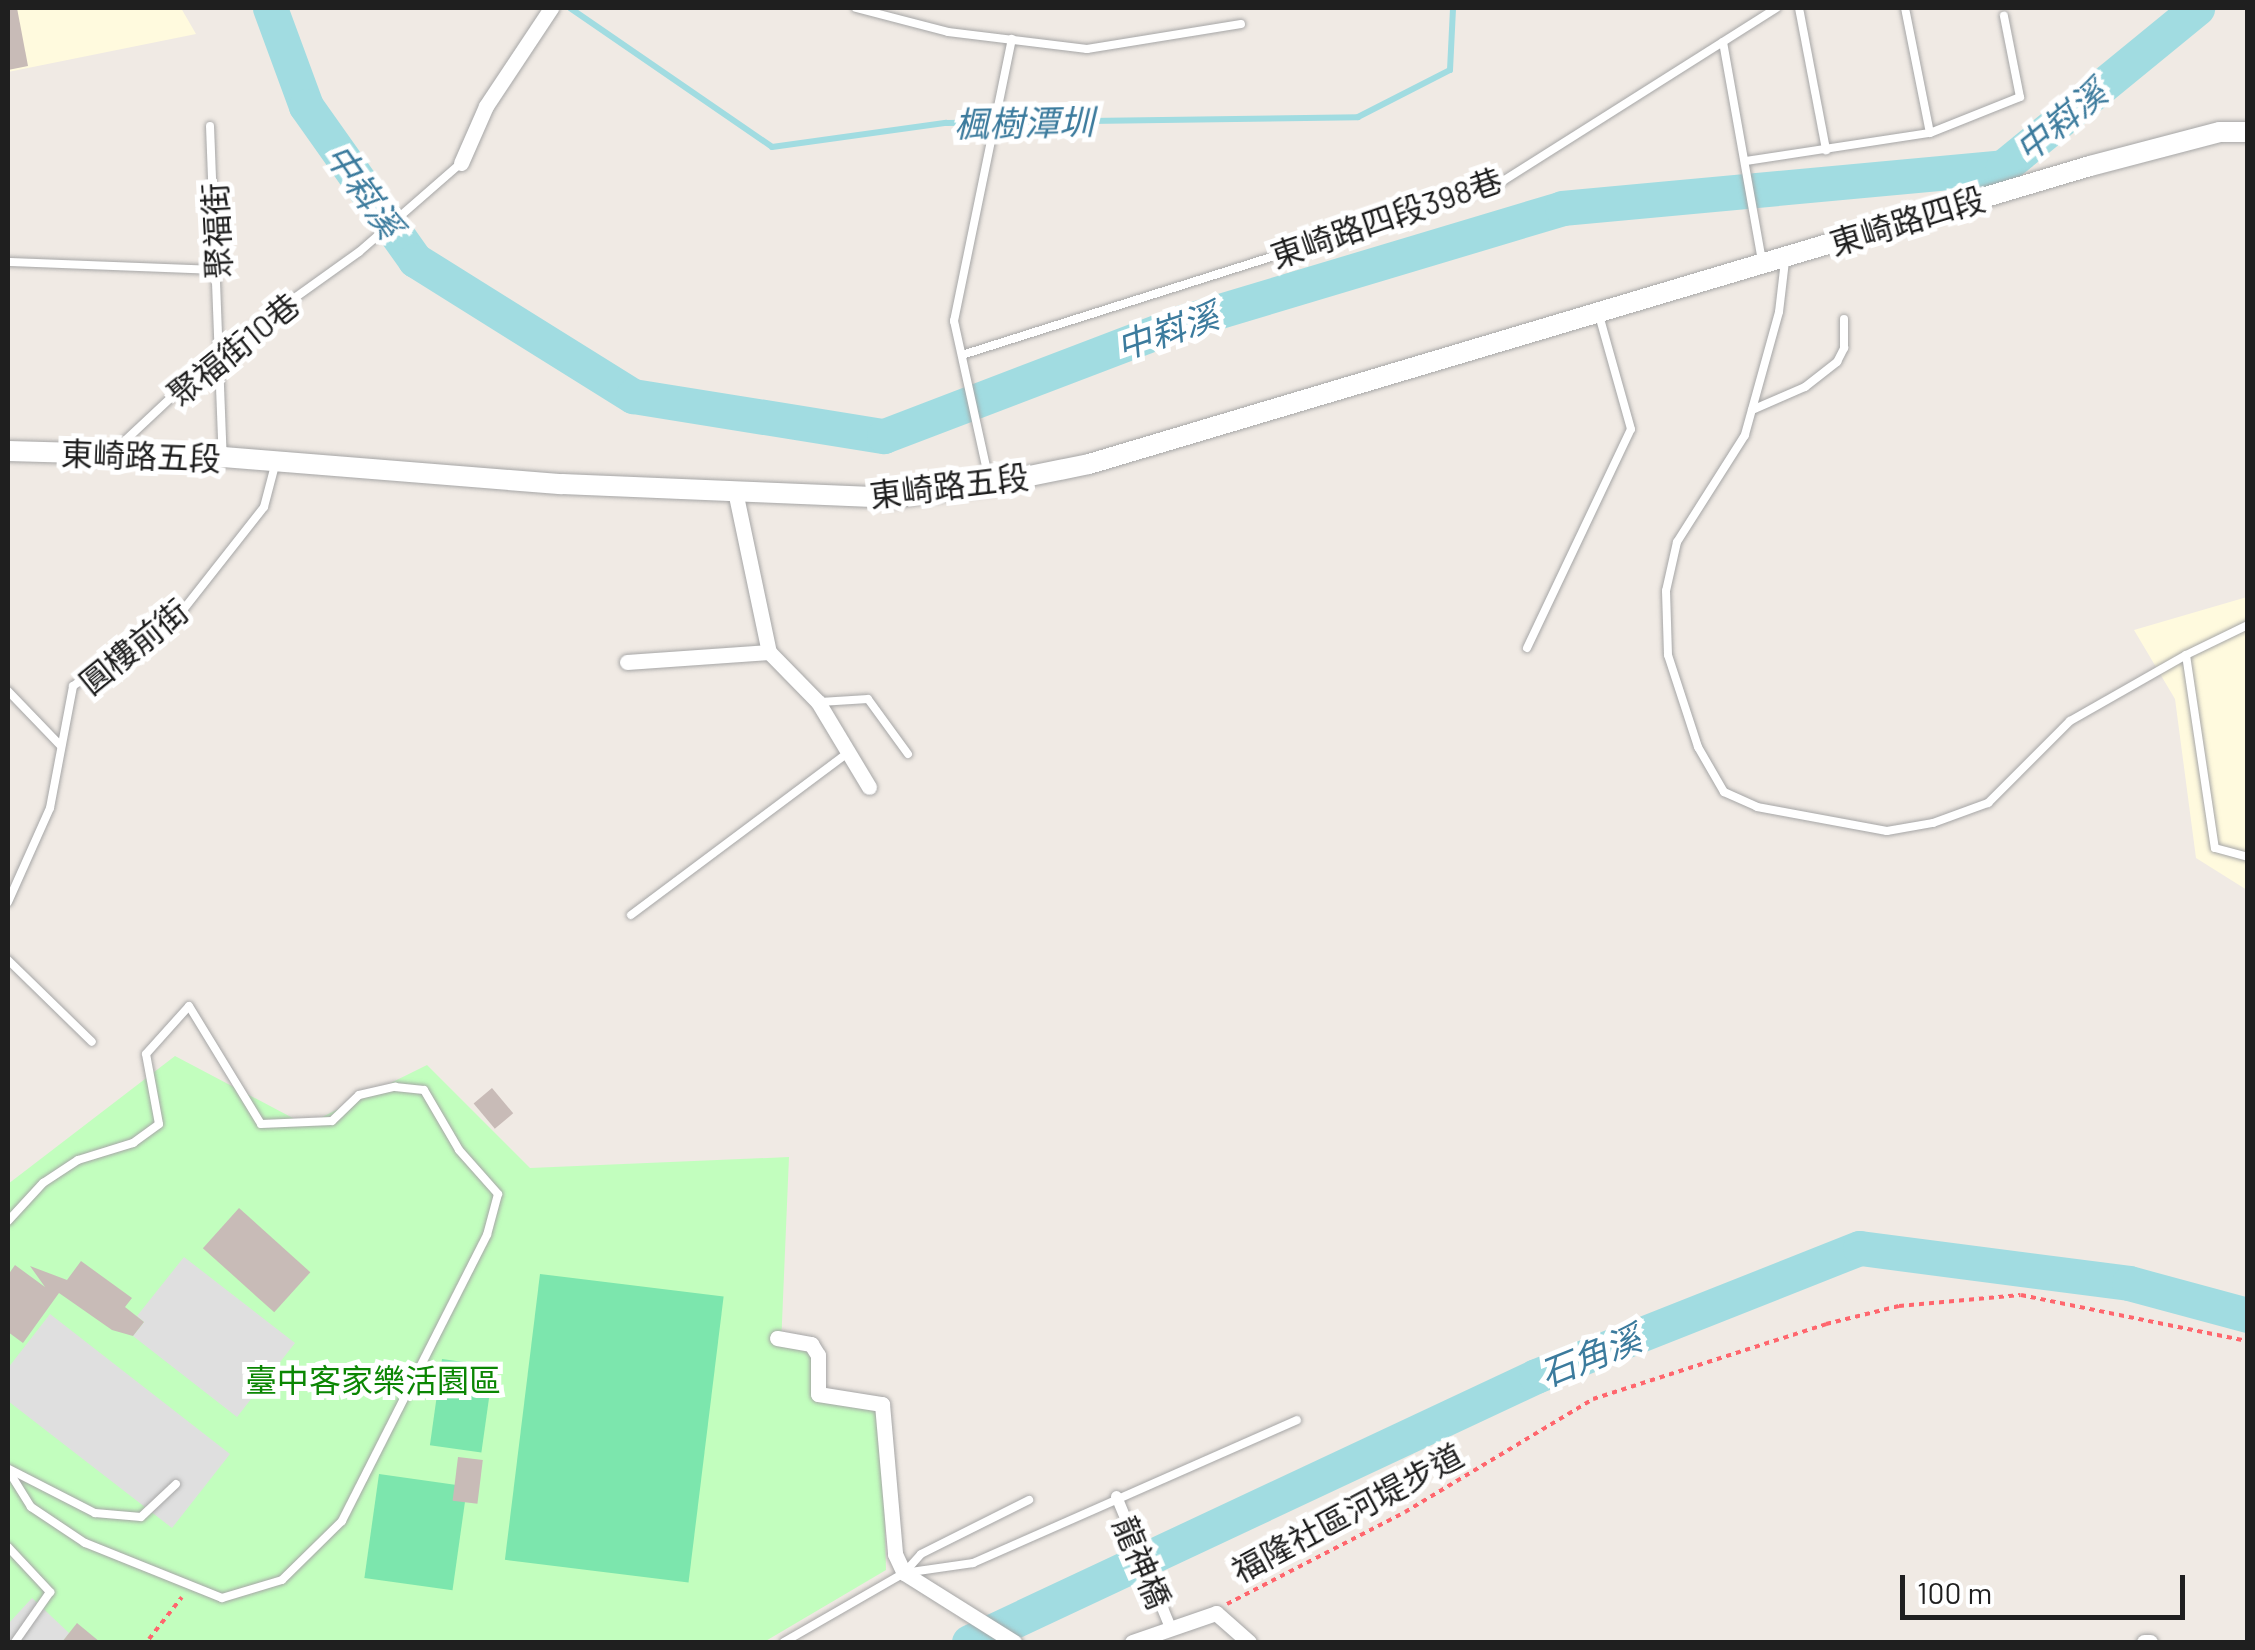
<!DOCTYPE html>
<html>
<head>
<meta charset="utf-8">
<style>
	body { margin:0 }
	#map { position:relative; width:2255px; height:1650px; overflow:hidden; background:#f0eae4; font-family:Barlow,"Noto Sans TC",sans-serif }
	div>[style] { position:absolute }
	.education>* { inset:0; background:#fffade }
	.park>* { inset:0; background:#c2febe }
	.pitch>* { inset:0; background:#7ce6ad; transform-origin:0 0 }
	.parking>* { inset:0; background:#dfdfdf }
	.stream>* { height:6px; margin:-3px; padding:0 3px; transform-origin:3px; border-radius:3px; background:#a1dce1 }
	.river>* { height:35px; margin:-17.5px; padding:0 17.5px; transform-origin:17.5px; border-radius:17.5px; background:#a1dce1 }
	.building>* { inset:0; background:#c8bbb7; transform-origin:0 0 }
	.path>* { height:4px; margin-top:-2px; transform-origin:0; background:repeating-linear-gradient(90deg,#ff666d 0 5px,transparent 0 10px) }
	.roads { filter:drop-shadow(0 0 2px #a6a6a6) drop-shadow(0 0 2px #a6a6a6) }
	.service>* { height:8px; margin:-4px; padding:0 4px; transform-origin:4px; border-radius:4px; background:#fff }
	.pedestrian>* { height:11px; margin:-5.5px; padding:0 5.5px; transform-origin:5.5px; border-radius:5.5px; background:#fff }
	.minor>* { height:15px; margin:-7.5px; padding:0 7.5px; transform-origin:7.5px; border-radius:7.5px; background:#fff }
	.tertiary>* { height:20px; margin:-10px; padding:0 10px; transform-origin:10px; border-radius:10px; background:#fff }
	span { translate:-50% -50%; white-space:nowrap; text-align:center; line-height:1.15; -webkit-text-stroke:10px #fff; paint-order:stroke }
	.street-label { font-size:32px; color:#1f1f1f }
	.park-label { font-size:32px; color:#0b8603 }
	.water-label { font-size:35px; color:#3c7b9d; font-style:italic }
	.frame { position:absolute; inset:0; border:10px solid #1f1f1f; pointer-events:none }
	.scale { position:absolute; left:1900px; top:1575px; width:285px; height:45px; box-sizing:border-box; border:5px solid #1f1f1f; border-top:0; padding-left:12px; font-size:30px; line-height:35px; white-space:nowrap; color:#1f1f1f; -webkit-text-stroke:8px #fff; paint-order:stroke }
</style>
</head>
<body>
<div id="map">
	<div class="education">
		<div style="clip-path:polygon(8px 8px,181px 8px,196px 34px,8px 72px)"></div>
		<div style="clip-path:polygon(2247px 597px,2247px 890px,2196px 858px,2175px 699px,2134px 630px)"></div>
	</div>
	<div class="park">
		<div style="clip-path:polygon(175px 1056px,306px 1125px,427px 1065px,530px 1168px,789px 1157px,781px 1346px,813px 1353px,816px 1399px,882px 1407px,886px 1570px,764px 1642px,8px 1642px,8px 1184px)"></div>
	</div>
	<div class="pitch">
		<div style="left:540px;top:1274px;width:185px;height:288px;rotate:7deg"></div>
		<div style="left:442px;top:1359px;width:52px;height:87px;rotate:8deg"></div>
		<div style="left:379px;top:1474px;width:89px;height:105px;rotate:8deg"></div>
	</div>
	<div class="parking">
		<div style="clip-path:polygon(184px 1257px,295px 1343px,237px 1417px,133px 1336px,144px 1322px,137px 1316px)"></div>
		<div style="clip-path:polygon(50px 1314px,230px 1454px,172px 1528px,8px 1401px,8px 1368px)"></div>
		<div style="clip-path:polygon(32px 1598px,69px 1633px,62px 1642px,8px 1642px,8px 1624px)"></div>
	</div>
	<div class="stream">
		<div style="left:570px;top:8px;width:245px;rotate:34.5deg"></div>
		<div style="left:772px;top:147px;width:176px;rotate:-7.9deg"></div>
		<div style="left:946px;top:123px;width:412px;rotate:-0.8deg"></div>
		<div style="left:1358px;top:117px;width:103px;rotate:-27.1deg"></div>
		<div style="left:1450px;top:70px;width:62px;rotate:-87.2deg"></div>
	</div>
	<div class="river">
		<div style="left:270px;top:8px;width:104px;rotate:69.8deg"></div>
		<div style="left:306px;top:106px;width:189px;rotate:54.7deg"></div>
		<div style="left:415px;top:260px;width:257px;rotate:32deg"></div>
		<div style="left:633px;top:396px;width:254px;rotate:9.1deg"></div>
		<div style="left:884px;top:436px;width:320px;rotate:-20.9deg"></div>
		<div style="left:1183px;top:322px;width:396px;rotate:-16.7deg"></div>
		<div style="left:1562px;top:208px;width:443px;rotate:-5.3deg"></div>
		<div style="left:2003px;top:167px;width:251px;rotate:-39.3deg"></div>
		<div style="left:969px;top:1642px;width:626px;rotate:-25.13deg"></div>
		<div style="left:1536px;top:1376px;width:348px;rotate:-21.6deg"></div>
		<div style="left:1860px;top:1248px;width:271px;rotate:7.4deg"></div>
		<div style="left:2129px;top:1283px;width:123px;rotate:15.1deg"></div>
	</div>
	<div class="building">
		<div style="clip-path:polygon(8px 8px,17px 8px,28px 66px,8px 70px)"></div>
		<div style="left:492px;top:1088px;width:33px;height:24px;rotate:50deg"></div>
		<div style="left:239px;top:1208px;width:96px;height:54px;rotate:42deg"></div>
		<div style="clip-path:polygon(81px 1261px,132px 1298px,125px 1307px,144px 1322px,133px 1336px,112px 1330px,59px 1293px,23px 1343px,8px 1332px,8px 1275px,15px 1265px,45px 1287px,30px 1266px,67px 1280px)"></div>
		<div style="left:458px;top:1457px;width:25px;height:44px;rotate:7deg"></div>
		<div style="clip-path:polygon(77px 1623px,100px 1642px,62px 1642px)"></div>
	</div>
	<div class="path">
		<div style="left:1227px;top:1604px;width:200px;rotate:-27.3deg"></div>
		<div style="left:1405px;top:1512px;width:219px;rotate:-31deg"></div>
		<div style="left:1593px;top:1399px;width:245px;rotate:-17.8deg"></div>
		<div style="left:1826px;top:1324px;width:75px;rotate:-13.9deg"></div>
		<div style="left:1899px;top:1306px;width:122px;rotate:-5.2deg"></div>
		<div style="left:2021px;top:1295px;width:232px;rotate:11.5deg"></div>
		<div style="left:149px;top:1639px;width:53px;rotate:-51.8deg"></div>
	</div>
	<div class="roads">
		<div class="service">
			<div style="left:856px;top:8px;width:95px;rotate:14.6deg"></div>
			<div style="left:948px;top:32px;width:140px;rotate:7deg"></div>
			<div style="left:1087px;top:49px;width:156px;rotate:-9.2deg"></div>
			<div style="left:1799px;top:8px;width:145px;rotate:79.2deg"></div>
			<div style="left:1905px;top:8px;width:127px;rotate:78.7deg"></div>
			<div style="left:1723px;top:42px;width:223px;rotate:79.9deg"></div>
			<div style="left:210px;top:126px;width:331px;rotate:87.8deg"></div>
			<div style="left:1746px;top:161px;width:186px;rotate:-8.7deg"></div>
			<div style="left:1930px;top:133px;width:97px;rotate:-21.8deg"></div>
			<div style="left:2020px;top:97px;width:83px;rotate:-101.2deg"></div>
			<div style="left:1785px;top:261px;width:51px;rotate:96.7deg"></div>
			<div style="left:1779px;top:312px;width:128px;rotate:105.5deg"></div>
			<div style="left:1745px;top:435px;width:127px;rotate:122.4deg"></div>
			<div style="left:1677px;top:542px;width:50px;rotate:102.7deg"></div>
			<div style="left:1666px;top:591px;width:64px;rotate:88.2deg"></div>
			<div style="left:1668px;top:655px;width:97px;rotate:71.9deg"></div>
			<div style="left:1698px;top:747px;width:52px;rotate:60deg"></div>
			<div style="left:1724px;top:792px;width:36px;rotate:24deg"></div>
			<div style="left:1757px;top:807px;width:132px;rotate:10.5deg"></div>
			<div style="left:1887px;top:831px;width:47px;rotate:-9.9deg"></div>
			<div style="left:1933px;top:823px;width:59px;rotate:-20deg"></div>
			<div style="left:1988px;top:803px;width:116px;rotate:-45deg"></div>
			<div style="left:2070px;top:721px;width:133px;rotate:-29.6deg"></div>
			<div style="left:2186px;top:655px;width:195px;rotate:81.5deg"></div>
			<div style="left:2215px;top:848px;width:34px;rotate:15deg"></div>
			<div style="left:8px;top:262px;width:211px;rotate:2.2deg"></div>
			<div style="left:962px;top:355px;width:559px;rotate:-17.59deg"></div>
			<div style="left:1495px;top:186px;width:333px;rotate:-32.3deg"></div>
			<div style="left:1752px;top:410px;width:58px;rotate:-23.5deg"></div>
			<div style="left:1805px;top:387px;width:41px;rotate:-38deg"></div>
			<div style="left:1837px;top:362px;width:16px;rotate:-63deg"></div>
			<div style="left:1844px;top:348px;width:29px;rotate:-90deg"></div>
			<div style="left:115px;top:450px;width:146px;rotate:-43.1deg"></div>
			<div style="left:222px;top:350px;width:168px;rotate:-35.6deg"></div>
			<div style="left:359px;top:252px;width:135px;rotate:-41.1deg"></div>
			<div style="left:989px;top:480px;width:163px;rotate:-102.4deg"></div>
			<div style="left:954px;top:321px;width:288px;rotate:-78.4deg"></div>
			<div style="left:1527px;top:648px;width:242px;rotate:-64.6deg"></div>
			<div style="left:1631px;top:429px;width:118px;rotate:-105.7deg"></div>
			<div style="left:2186px;top:655px;width:69px;rotate:-25.8deg"></div>
			<div style="left:8px;top:691px;width:76px;rotate:46.1deg"></div>
			<div style="left:820px;top:702px;width:48px;rotate:-3.6deg"></div>
			<div style="left:868px;top:699px;width:68px;rotate:54deg"></div>
			<div style="left:8px;top:902px;width:103px;rotate:-65.9deg"></div>
			<div style="left:50px;top:808px;width:124px;rotate:-79.3deg"></div>
			<div style="left:73px;top:686px;width:134px;rotate:-34.6deg"></div>
			<div style="left:183px;top:610px;width:131px;rotate:-51.8deg"></div>
			<div style="left:264px;top:507px;width:43px;rotate:-75.3deg"></div>
			<div style="left:631px;top:915px;width:269px;rotate:-36.8deg"></div>
			<div style="left:8px;top:960px;width:117px;rotate:44.3deg"></div>
			<div style="left:8px;top:1221px;width:52px;rotate:-47.4deg"></div>
			<div style="left:43px;top:1183px;width:42px;rotate:-33.3deg"></div>
			<div style="left:78px;top:1160px;width:58px;rotate:-17.2deg"></div>
			<div style="left:133px;top:1143px;width:32px;rotate:-36deg"></div>
			<div style="left:159px;top:1124px;width:71px;rotate:-100.5deg"></div>
			<div style="left:146px;top:1054px;width:64px;rotate:-48.1deg"></div>
			<div style="left:189px;top:1006px;width:138px;rotate:58.6deg"></div>
			<div style="left:261px;top:1124px;width:71px;rotate:-2.4deg"></div>
			<div style="left:332px;top:1121px;width:37px;rotate:-44deg"></div>
			<div style="left:359px;top:1095px;width:37px;rotate:-13deg"></div>
			<div style="left:395px;top:1087px;width:29px;rotate:6deg"></div>
			<div style="left:424px;top:1090px;width:69px;rotate:59.7deg"></div>
			<div style="left:459px;top:1150px;width:59px;rotate:48.4deg"></div>
			<div style="left:498px;top:1194px;width:42px;rotate:105deg"></div>
			<div style="left:487px;top:1235px;width:321px;rotate:116.9deg"></div>
			<div style="left:342px;top:1521px;width:84px;rotate:135.5deg"></div>
			<div style="left:282px;top:1580px;width:63px;rotate:163.3deg"></div>
			<div style="left:222px;top:1598px;width:148px;rotate:-158.1deg"></div>
			<div style="left:85px;top:1543px;width:65px;rotate:-146.3deg"></div>
			<div style="left:31px;top:1507px;width:44px;rotate:-121.9deg"></div>
			<div style="left:9px;top:1469px;width:97px;rotate:27.1deg"></div>
			<div style="left:95px;top:1513px;width:46px;rotate:5deg"></div>
			<div style="left:141px;top:1517px;width:48px;rotate:-43.3deg"></div>
			<div style="left:8px;top:1547px;width:62px;rotate:47deg"></div>
			<div style="left:50px;top:1592px;width:61px;rotate:125deg"></div>
			<div style="left:904px;top:1573px;width:25px;rotate:-48deg"></div>
			<div style="left:921px;top:1554px;width:121px;rotate:-26.6deg"></div>
			<div style="left:784px;top:1642px;width:138px;rotate:-29.9deg"></div>
			<div style="left:904px;top:1573px;width:70px;rotate:-8.2deg"></div>
			<div style="left:973px;top:1563px;width:354px;rotate:-23.8deg"></div>
		</div>
		<div class="pedestrian">
			<div style="left:1116px;top:1496px;width:142px;rotate:67.6deg"></div>
		</div>
		<div class="minor">
			<div style="left:461px;top:163px;width:62px;rotate:-66.3deg"></div>
			<div style="left:486px;top:106px;width:118px;rotate:-56.4deg"></div>
			<div style="left:735px;top:491px;width:165px;rotate:78.1deg"></div>
			<div style="left:769px;top:652px;width:70px;rotate:45.6deg"></div>
			<div style="left:818px;top:702px;width:99px;rotate:59deg"></div>
			<div style="left:627px;top:662px;width:142px;rotate:-4deg"></div>
			<div style="left:777px;top:1338px;width:35px;rotate:10deg"></div>
			<div style="left:811px;top:1344px;width:13px;rotate:58deg"></div>
			<div style="left:818px;top:1355px;width:39px;rotate:90deg"></div>
			<div style="left:818px;top:1394px;width:65px;rotate:8.9deg"></div>
			<div style="left:882px;top:1404px;width:151px;rotate:85deg"></div>
			<div style="left:895px;top:1554px;width:21px;rotate:65deg"></div>
			<div style="left:904px;top:1573px;width:130px;rotate:32.1deg"></div>
			<div style="left:1132px;top:1642px;width:89px;rotate:-19deg"></div>
			<div style="left:1216px;top:1613px;width:44px;rotate:41.3deg"></div>
			<div style="left:2144px;top:1642px;width:6px"></div>
		</div>
		<div class="tertiary">
			<div style="left:8px;top:451px;width:215px;rotate:1.6deg"></div>
			<div style="left:223px;top:457px;width:340px;rotate:4.6deg"></div>
			<div style="left:562px;top:484px;width:329px;rotate:2.4deg"></div>
			<div style="left:891px;top:498px;width:100px;rotate:-8deg"></div>
			<div style="left:990px;top:484px;width:101px;rotate:-11.4deg"></div>
			<div style="left:1089px;top:464px;width:1044px;rotate:-16.58deg"></div>
			<div style="left:2090px;top:166px;width:134px;rotate:-14.7deg"></div>
			<div style="left:2220px;top:132px;width:28px"></div>
		</div>
	</div>
	<div class="street-label">
		<span style="left:1386px;top:217px;rotate:-19deg">東崎路四段398巷</span>
		<span style="left:1907px;top:220px;rotate:-17deg">東崎路四段</span>
		<span style="left:216px;top:231px;rotate:-93deg">聚福街</span>
		<span style="left:233px;top:349px;rotate:-39deg">聚福街10巷</span>
		<span style="left:141px;top:455px;rotate:2deg">東崎路五段</span>
		<span style="left:949px;top:485px;rotate:-7deg">東崎路五段</span>
		<span style="left:133px;top:646px;rotate:-39deg">圓樓前街</span>
		<span style="left:1347px;top:1512px;rotate:-28deg">福隆社區河堤步道</span>
		<span style="left:1143px;top:1562px;rotate:67deg">龍神橋</span>
	</div>
	<div class="park-label">
		<span style="left:373px;top:1379px">臺中客家樂活園區</span>
	</div>
	<div class="water-label">
		<span style="left:2060px;top:120px;rotate:-39deg">中嵙溪</span>
		<span style="left:1024px;top:122px;rotate:-1deg">楓樹潭圳</span>
		<span style="left:365px;top:190px;rotate:55deg">中嵙溪</span>
		<span style="left:1167px;top:330px;rotate:-19deg">中嵙溪</span>
		<span style="left:1590px;top:1355px;rotate:-22deg">石角溪</span>
	</div>
	<div class="frame"></div>
	<div class="scale">100 m</div>
</div>
</body>
</html>
